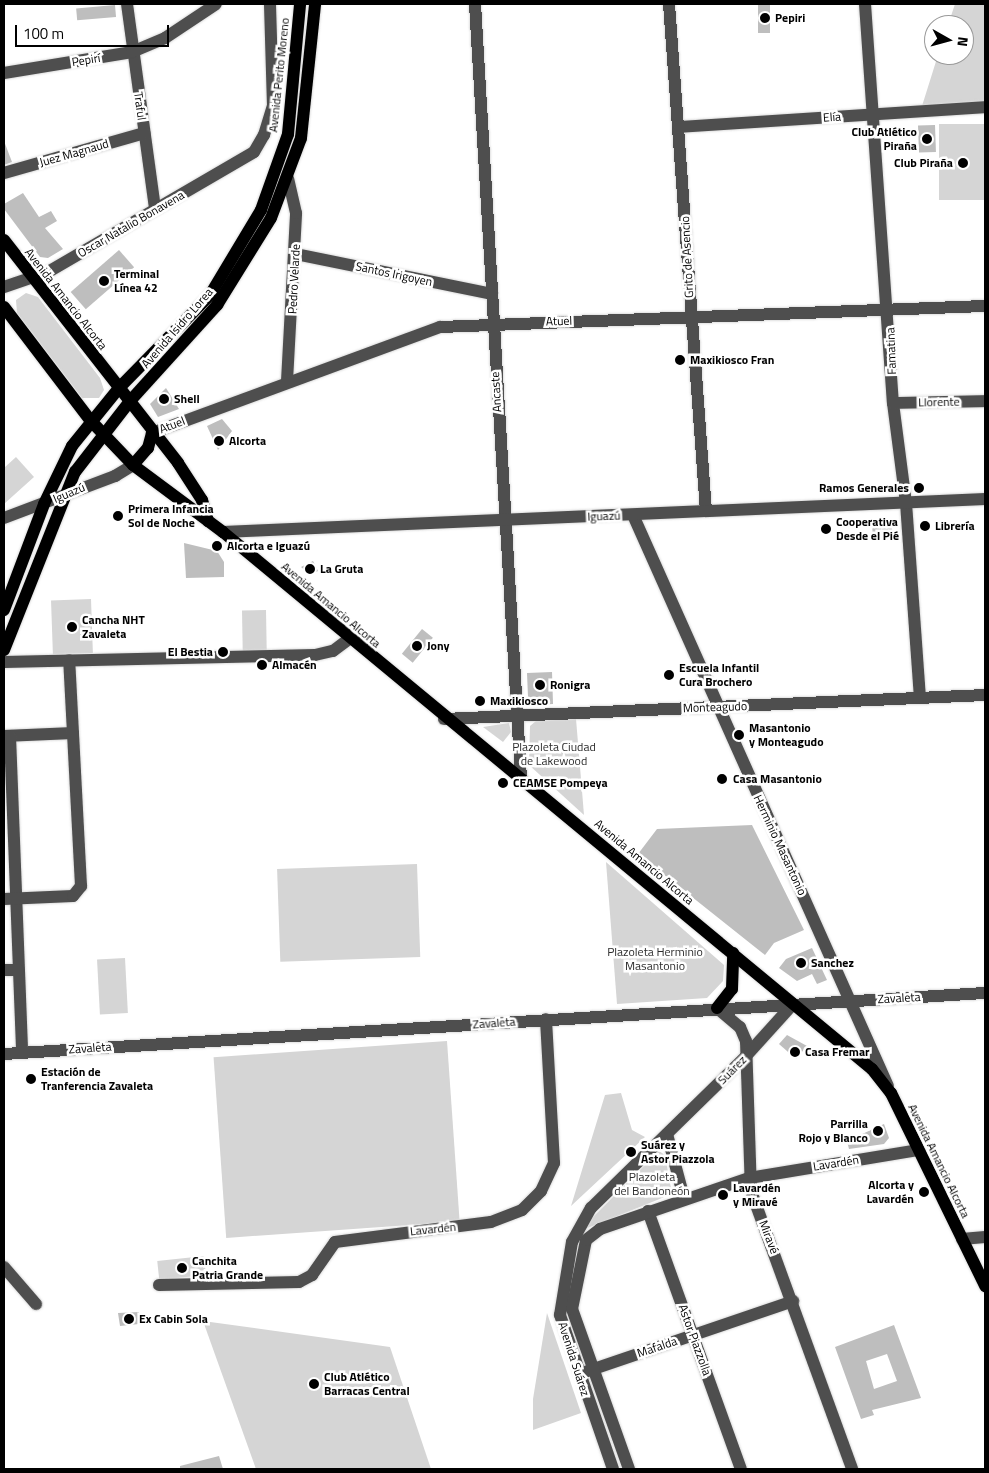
<!DOCTYPE html>
<html>
<head>
<meta charset="utf-8">
<style>
	body { margin:0 }
	#map { position:relative; width:989px; height:1473px; overflow:hidden; background:#fff; font-family:"Titillium Web",sans-serif }
	div>[style] { position:absolute }
	.green>* { inset:0; background:#d5d5d5; transform-origin:0 0 }
	.building>* { inset:0; background:#bebebe; transform-origin:0 0 }
	.roads { filter:drop-shadow(0 0 1px #dbdbdb) drop-shadow(0 0 1px #dbdbdb) }
	.minor>* { height:12px; margin:-6px; padding:0 6px; transform-origin:6px; border-radius:6px; background:#4e4e4e }
	.major>* { height:12px; margin:-6px; padding:0 6px; transform-origin:6px; border-radius:6px; background:#000 }
	.dots>* { width:14px; height:14px; translate:-50% -50%; box-sizing:border-box; border:2px solid #fff; border-radius:50% }
	span { translate:-50% -50%; white-space:nowrap; text-align:center; line-height:1.15; -webkit-text-stroke:5px #fff; paint-order:stroke }
	.poi-label { font-size:12px; color:#000; font-weight:700 }
	.left { translate:0 -50%; text-align:left }
	.right { translate:-100% -50%; text-align:right }
	.street-label { font-size:12px; color:#000 }
	.park-label { font-size:12px; color:#2c2c2c }
	.frame { position:absolute; inset:0; border:5px solid #000; pointer-events:none }
	.north { position:absolute; left:924px; top:15px; width:50px; height:50px; box-sizing:border-box; background:#fff; border:1px solid #999; border-radius:50%; rotate:97deg; font-size:14px; font-weight:700; line-height:20px; text-align:center; color:#000 }
	.north::after { content:''; display:block; margin:auto; width:18px; height:22px; background:#000; clip-path:polygon(50% 0,100% 100%,50% 72%,0 100%) }
	.scale { position:absolute; left:15px; top:25px; width:154px; height:22px; box-sizing:border-box; border:2px solid #000; border-top:0; padding-left:6px; font-size:15px; line-height:18px; white-space:nowrap; color:#000; -webkit-text-stroke:4px #fff; paint-order:stroke }
</style>
</head>
<body>
<div id="map">
	<div class="green">
		<div style="clip-path:polygon(955px 4px,985px 4px,985px 104px,922px 106px,938px 55px,964px 55px,964px 25px,948px 25px)"></div>
		<div style="left:985px;top:124px;width:76px;height:46px;rotate:90deg"></div>
		<div style="clip-path:polygon(26px 293px,38px 297px,100px 378px,104px 390px,99px 398px,82px 398px,17px 313px,16px 300px)"></div>
		<div style="clip-path:polygon(16px 457px,34px 477px,4px 504px,4px 468px)"></div>
		<div style="left:91px;top:599px;width:54px;height:40px;rotate:88deg"></div>
		<div style="left:266px;top:610px;width:43px;height:24px;rotate:89deg"></div>
		<div style="clip-path:polygon(576px 719px,584px 815px,529px 765px,530px 726px,536px 721px)"></div>
		<div style="clip-path:polygon(509px 723px,511px 732px,503px 742px,483px 727px)"></div>
		<div style="clip-path:polygon(606px 862px,724px 965px,723px 981px,707px 998px,617px 1004px)"></div>
		<div style="left:417px;top:864px;width:93px;height:140px;rotate:88deg"></div>
		<div style="left:125px;top:958px;width:55px;height:28px;rotate:87deg"></div>
		<div style="left:447px;top:1041px;width:181px;height:234px;rotate:86deg"></div>
		<div style="clip-path:polygon(621px 1093px,632px 1130px,645px 1137px,571px 1206px,605px 1095px)"></div>
		<div style="clip-path:polygon(659px 1151px,665px 1155px,672px 1194px,585px 1229px,565px 1302px,580px 1234px,588px 1222px)"></div>
		<div style="left:204px;top:1256px;width:19px;height:47px;rotate:84deg"></div>
		<div style="clip-path:polygon(547px 1313px,581px 1413px,533px 1430px,533px 1399px)"></div>
		<div style="clip-path:polygon(203px 1321px,390px 1347px,431px 1469px,256px 1469px)"></div>
	</div>
	<div class="building">
		<div style="left:758px;top:4px;width:12px;height:29px"></div>
		<div style="left:115px;top:5px;width:12px;height:39px;rotate:85deg"></div>
		<div style="left:935px;top:125px;width:27px;height:17px;rotate:88deg"></div>
		<div style="clip-path:polygon(4px 141px,12px 162px,4px 165px)"></div>
		<div style="clip-path:polygon(23px 193px,39px 217px,51px 211px,57px 221px,45px 228px,63px 249px,48px 258px,40px 257px,4px 209px,4px 204px)"></div>
		<div style="left:119px;top:250px;width:23px;height:64px;rotate:49deg"></div>
		<div style="clip-path:polygon(166px 388px,179px 409px,158px 417px,150px 404px)"></div>
		<div style="clip-path:polygon(222px 419px,232px 431px,218px 450px,207px 426px)"></div>
		<div style="clip-path:polygon(890px 519px,894px 539px,873px 541px,872px 521px)"></div>
		<div style="clip-path:polygon(184px 543px,217px 551px,224px 562px,224px 577px,186px 578px)"></div>
		<div style="clip-path:polygon(313px 561px,318px 571px,311px 575px,301px 567px)"></div>
		<div style="left:422px;top:629px;width:14px;height:32px;rotate:39deg"></div>
		<div style="clip-path:polygon(552px 672px,553px 704px,537px 705px,528px 697px,527px 673px)"></div>
		<div style="clip-path:polygon(752px 825px,804px 930px,774px 943px,765px 955px,638px 854px,657px 829px)"></div>
		<div style="clip-path:polygon(812px 948px,827px 980px,817px 984px,812px 974px,797px 981px,779px 968px,786px 959px)"></div>
		<div style="clip-path:polygon(787px 1035px,807px 1046px,796px 1059px,779px 1044px)"></div>
		<div style="clip-path:polygon(884px 1124px,889px 1138px,884px 1144px,849px 1149px,847px 1141px)"></div>
		<div style="clip-path:polygon(139px 1312px,139px 1324px,120px 1326px,118px 1313px)"></div>
		<div style="clip-path:polygon(evenodd,894px 1325px,921px 1398px,872px 1410px,874px 1415px,861px 1419px,835px 1347px,894px 1325px,887px 1354px,897px 1381px,874px 1389px,866px 1361px,887px 1354px)"></div>
		<div style="clip-path:polygon(219px 1456px,223px 1469px,180px 1469px,180px 1466px)"></div>
	</div>
	<div class="roads">
		<div class="minor">
			<div style="left:127px;top:4px;width:206px;rotate:82.2deg"></div>
			<div style="left:475px;top:4px;width:776px;rotate:86.6deg"></div>
			<div style="left:669px;top:4px;width:508px;rotate:85.83deg"></div>
			<div style="left:865px;top:4px;width:400px;rotate:86deg"></div>
			<div style="left:893px;top:403px;width:101px;rotate:82.6deg"></div>
			<div style="left:906px;top:503px;width:195px;rotate:85.9deg"></div>
			<div style="left:4px;top:73px;width:130px;rotate:-9.3deg"></div>
			<div style="left:132px;top:52px;width:36px;rotate:-23deg"></div>
			<div style="left:165px;top:38px;width:61px;rotate:-33.7deg"></div>
			<div style="left:679px;top:127px;width:307px;rotate:-3.7deg"></div>
			<div style="left:4px;top:173px;width:146px;rotate:-15.9deg"></div>
			<div style="left:296px;top:254px;width:200px;rotate:11.5deg"></div>
			<div style="left:4px;top:287px;width:46px;rotate:-18.8deg"></div>
			<div style="left:48px;top:272px;width:238px;rotate:-30.2deg"></div>
			<div style="left:254px;top:152px;width:20px;rotate:-60deg"></div>
			<div style="left:264px;top:135px;width:30px;rotate:-73deg"></div>
			<div style="left:273px;top:106px;width:102px;rotate:-91.7deg"></div>
			<div style="left:287px;top:381px;width:168px;rotate:-86.9deg"></div>
			<div style="left:296px;top:213px;width:35px;rotate:-103deg"></div>
			<div style="left:893px;top:403px;width:92px;rotate:-1.2deg"></div>
			<div style="left:152px;top:433px;width:307px;rotate:-20.2deg"></div>
			<div style="left:440px;top:327px;width:545px;rotate:-2.21deg"></div>
			<div style="left:633px;top:515px;width:625px;rotate:65.94deg"></div>
			<div style="left:4px;top:518px;width:119px;rotate:-20.7deg"></div>
			<div style="left:115px;top:476px;width:21px;rotate:-31deg"></div>
			<div style="left:223px;top:532px;width:763px;rotate:-2.48deg"></div>
			<div style="left:4px;top:662px;width:311px;rotate:-1.3deg"></div>
			<div style="left:315px;top:655px;width:18px;rotate:-13deg"></div>
			<div style="left:333px;top:651px;width:21px;rotate:-37deg"></div>
			<div style="left:444px;top:719px;width:542px;rotate:-2.54deg"></div>
			<div style="left:4px;top:736px;width:69px;rotate:-2.5deg"></div>
			<div style="left:10px;top:736px;width:317px;rotate:87.8deg"></div>
			<div style="left:4px;top:899px;width:69px;rotate:-2.5deg"></div>
			<div style="left:73px;top:896px;width:13px;rotate:-51deg"></div>
			<div style="left:81px;top:886px;width:226px;rotate:-93deg"></div>
			<div style="left:4px;top:970px;width:14px"></div>
			<div style="left:717px;top:1008px;width:30px;rotate:40deg"></div>
			<div style="left:740px;top:1027px;width:15px;rotate:67deg"></div>
			<div style="left:746px;top:1041px;width:150px;rotate:88.1deg"></div>
			<div style="left:751px;top:1191px;width:296px;rotate:70deg"></div>
			<div style="left:4px;top:1054px;width:983px;rotate:-3.56deg"></div>
			<div style="left:667px;top:1134px;width:66px;rotate:75.1deg"></div>
			<div style="left:648px;top:1211px;width:274px;rotate:70.2deg"></div>
			<div style="left:962px;top:1239px;width:23px;rotate:-5deg"></div>
			<div style="left:4px;top:1267px;width:49px;rotate:49.1deg"></div>
			<div style="left:159px;top:1285px;width:140px;rotate:-1.2deg"></div>
			<div style="left:299px;top:1282px;width:15px;rotate:-28deg"></div>
			<div style="left:312px;top:1275px;width:40px;rotate:-55.1deg"></div>
			<div style="left:335px;top:1242px;width:157px;rotate:-7.3deg"></div>
			<div style="left:491px;top:1222px;width:33px;rotate:-21deg"></div>
			<div style="left:522px;top:1210px;width:27px;rotate:-45deg"></div>
			<div style="left:541px;top:1191px;width:31px;rotate:-65deg"></div>
			<div style="left:554px;top:1163px;width:144px;rotate:-93.2deg"></div>
			<div style="left:585px;top:1372px;width:220px;rotate:-18.8deg"></div>
			<div style="left:613px;top:1469px;width:163px;rotate:-109deg"></div>
			<div style="left:560px;top:1315px;width:74px;rotate:-80.7deg"></div>
			<div style="left:572px;top:1242px;width:39px;rotate:-61deg"></div>
			<div style="left:591px;top:1208px;width:217px;rotate:-44.4deg"></div>
			<div style="left:746px;top:1056px;width:70px;rotate:-47.9deg"></div>
			<div style="left:629px;top:1469px;width:170px;rotate:-109.6deg"></div>
			<div style="left:572px;top:1309px;width:70px;rotate:-78.5deg"></div>
			<div style="left:586px;top:1240px;width:18px;rotate:-38deg"></div>
			<div style="left:600px;top:1229px;width:157px;rotate:-18.9deg"></div>
			<div style="left:749px;top:1178px;width:171px;rotate:-9.4deg"></div>
		</div>
		<div class="major">
			<div style="left:4px;top:240px;width:283px;rotate:52deg"></div>
			<div style="left:178px;top:463px;width:44px;rotate:57deg"></div>
			<div style="left:202px;top:500px;width:22px;rotate:74deg"></div>
			<div style="left:4px;top:307px;width:143px;rotate:52.7deg"></div>
			<div style="left:91px;top:421px;width:61px;rotate:46.3deg"></div>
			<div style="left:133px;top:465px;width:112px;rotate:36.7deg"></div>
			<div style="left:223px;top:532px;width:842px;rotate:39.61deg"></div>
			<div style="left:872px;top:1069px;width:31px;rotate:52deg"></div>
			<div style="left:891px;top:1093px;width:215px;rotate:64deg"></div>
			<div style="left:133px;top:465px;width:23px;rotate:-49deg"></div>
			<div style="left:148px;top:448px;width:16px;rotate:-75deg"></div>
			<div style="left:4px;top:610px;width:113px;rotate:-69.3deg"></div>
			<div style="left:44px;top:504px;width:64px;rotate:-64.2deg"></div>
			<div style="left:72px;top:446px;width:75px;rotate:-51deg"></div>
			<div style="left:119px;top:388px;width:130px;rotate:-45.6deg"></div>
			<div style="left:210px;top:295px;width:99px;rotate:-59deg"></div>
			<div style="left:261px;top:210px;width:81px;rotate:-70.4deg"></div>
			<div style="left:288px;top:134px;width:131px;rotate:-84.7deg"></div>
			<div style="left:4px;top:650px;width:192px;rotate:-68.3deg"></div>
			<div style="left:75px;top:472px;width:90px;rotate:-52.2deg"></div>
			<div style="left:130px;top:401px;width:130px;rotate:-47.8deg"></div>
			<div style="left:217px;top:305px;width:102px;rotate:-58.2deg"></div>
			<div style="left:271px;top:218px;width:85px;rotate:-69.4deg"></div>
			<div style="left:301px;top:138px;width:135px;rotate:-84deg"></div>
			<div style="left:717px;top:1008px;width:24px;rotate:-52deg"></div>
			<div style="left:732px;top:989px;width:36px;rotate:-88deg"></div>
		</div>
	</div>
	<div class="dots">
		<div style="left:765px;top:18px;background:#000"></div>
		<div style="left:927px;top:139px;background:#000"></div>
		<div style="left:963px;top:163px;background:#000"></div>
		<div style="left:104px;top:281px;background:#000"></div>
		<div style="left:680px;top:360px;background:#000"></div>
		<div style="left:164px;top:399px;background:#000"></div>
		<div style="left:219px;top:441px;background:#000"></div>
		<div style="left:919px;top:488px;background:#000"></div>
		<div style="left:118px;top:516px;background:#000"></div>
		<div style="left:925px;top:526px;background:#000"></div>
		<div style="left:826px;top:529px;background:#000"></div>
		<div style="left:217px;top:546px;background:#000"></div>
		<div style="left:310px;top:569px;background:#000"></div>
		<div style="left:72px;top:627px;background:#000"></div>
		<div style="left:417px;top:646px;background:#000"></div>
		<div style="left:223px;top:652px;background:#000"></div>
		<div style="left:262px;top:665px;background:#000"></div>
		<div style="left:669px;top:675px;background:#000"></div>
		<div style="left:540px;top:685px;background:#000"></div>
		<div style="left:480px;top:701px;background:#000"></div>
		<div style="left:739px;top:735px;background:#000"></div>
		<div style="left:722px;top:779px;background:#000"></div>
		<div style="left:503px;top:783px;background:#000"></div>
		<div style="left:801px;top:963px;background:#000"></div>
		<div style="left:795px;top:1052px;background:#000"></div>
		<div style="left:31px;top:1079px;background:#000"></div>
		<div style="left:878px;top:1131px;background:#000"></div>
		<div style="left:631px;top:1152px;background:#000"></div>
		<div style="left:924px;top:1192px;background:#000"></div>
		<div style="left:723px;top:1195px;background:#000"></div>
		<div style="left:182px;top:1268px;background:#000"></div>
		<div style="left:129px;top:1319px;background:#000"></div>
		<div style="left:314px;top:1384px;background:#000"></div>
	</div>
	<div class="poi-label">
		<span class="left" style="left:775px;top:18px">Pepiri</span>
		<span class="right" style="left:917px;top:139px">Club Atlético<br>Piraña</span>
		<span class="right" style="left:953px;top:163px">Club Piraña</span>
		<span class="left" style="left:114px;top:281px">Terminal<br>Línea 42</span>
		<span class="left" style="left:690px;top:360px">Maxikiosco Fran</span>
		<span class="left" style="left:174px;top:399px">Shell</span>
		<span class="left" style="left:229px;top:441px">Alcorta</span>
		<span class="right" style="left:909px;top:488px">Ramos Generales</span>
		<span class="left" style="left:128px;top:516px">Primera Infancia<br>Sol de Noche</span>
		<span class="left" style="left:836px;top:529px">Cooperativa<br>Desde el Pié</span>
		<span class="left" style="left:935px;top:526px">Librería</span>
		<span class="left" style="left:227px;top:546px">Alcorta e Iguazú</span>
		<span class="left" style="left:320px;top:569px">La Gruta</span>
		<span class="left" style="left:82px;top:627px">Cancha NHT<br>Zavaleta</span>
		<span class="left" style="left:427px;top:646px">Jony</span>
		<span class="right" style="left:213px;top:652px">El Bestia</span>
		<span class="left" style="left:272px;top:665px">Almacén</span>
		<span class="left" style="left:679px;top:675px">Escuela Infantil<br>Cura Brochero</span>
		<span class="left" style="left:550px;top:685px">Ronigra</span>
		<span class="left" style="left:490px;top:701px">Maxikiosco</span>
		<span class="left" style="left:749px;top:735px">Masantonio<br>y Monteagudo</span>
		<span class="left" style="left:733px;top:779px">Casa Masantonio</span>
		<span class="left" style="left:513px;top:783px">CEAMSE Pompeya</span>
		<span class="left" style="left:811px;top:963px">Sanchez</span>
		<span class="left" style="left:805px;top:1052px">Casa Fremar</span>
		<span class="left" style="left:41px;top:1079px">Estación de<br>Tranferencia Zavaleta</span>
		<span class="right" style="left:868px;top:1131px">Parrilla<br>Rojo y Blanco</span>
		<span class="left" style="left:641px;top:1152px">Suárez y<br>Astor Piazzola</span>
		<span class="right" style="left:914px;top:1192px">Alcorta y<br>Lavardén</span>
		<span class="left" style="left:733px;top:1195px">Lavardén<br>y Miravé</span>
		<span class="left" style="left:192px;top:1268px">Canchita<br>Patria Grande</span>
		<span class="left" style="left:139px;top:1319px">Ex Cabin Sola</span>
		<span class="left" style="left:324px;top:1384px">Club Atlético<br>Barracas Central</span>
	</div>
	<div class="street-label">
		<span style="left:86px;top:60px;rotate:-9deg">Pepirí</span>
		<span style="left:279px;top:75px;rotate:-84deg">Avenida Perito Moreno</span>
		<span style="left:140px;top:106px;rotate:82deg">Traful</span>
		<span style="left:832px;top:117px;rotate:-4deg">Elía</span>
		<span style="left:74px;top:153px;rotate:-16deg">Juez Magnaud</span>
		<span style="left:131px;top:224px;rotate:-30deg">Oscar Natalio Bonavena</span>
		<span style="left:687px;top:257px;rotate:-93deg">Grito de Asencio</span>
		<span style="left:394px;top:274px;rotate:12deg">Santos Irigoyen</span>
		<span style="left:294px;top:279px;rotate:-87deg">Pedro Velarde</span>
		<span style="left:66px;top:299px;rotate:52deg">Avenida Amancio Alcorta</span>
		<span style="left:559px;top:321px;rotate:-2deg">Atuel</span>
		<span style="left:177px;top:328px;rotate:-49deg">Avenida Isidro Lorea</span>
		<span style="left:891px;top:351px;rotate:-92deg">Famatina</span>
		<span style="left:496px;top:392px;rotate:-93deg">Ancaste</span>
		<span style="left:939px;top:402px;rotate:-1deg">Llorente</span>
		<span style="left:172px;top:425px;rotate:-21deg">Atuel</span>
		<span style="left:69px;top:493px;rotate:-23deg">Iguazú</span>
		<span style="left:604px;top:516px;rotate:-2deg">Iguazú</span>
		<span style="left:331px;top:605px;rotate:40deg">Avenida Amancio Alcorta</span>
		<span style="left:715px;top:707px;rotate:-2deg">Monteagudo</span>
		<span style="left:780px;top:845px;rotate:65deg">Herminio Masantonio</span>
		<span style="left:644px;top:862px;rotate:40deg">Avenida Amancio Alcorta</span>
		<span style="left:899px;top:998px;rotate:-3deg">Zavaleta</span>
		<span style="left:494px;top:1023px;rotate:-4deg">Zavaleta</span>
		<span style="left:90px;top:1048px;rotate:-4deg">Zavaleta</span>
		<span style="left:732px;top:1070px;rotate:-45deg">Suárez</span>
		<span style="left:939px;top:1161px;rotate:64deg">Avenida Amancio Alcorta</span>
		<span style="left:836px;top:1163px;rotate:-9deg">Lavardén</span>
		<span style="left:433px;top:1229px;rotate:-6deg">Lavardén</span>
		<span style="left:769px;top:1237px;rotate:69deg">Miravé</span>
		<span style="left:695px;top:1340px;rotate:70deg">Astor Piazzolla</span>
		<span style="left:657px;top:1347px;rotate:-19deg">Mafalda</span>
		<span style="left:574px;top:1359px;rotate:72deg">Avenida Suárez</span>
	</div>
	<div class="park-label">
		<span style="left:554px;top:754px">Plazoleta Ciudad<br>de Lakewood</span>
		<span style="left:655px;top:959px">Plazoleta Herminio<br>Masantonio</span>
		<span style="left:652px;top:1184px">Plazoleta<br>del Bandoneón</span>
	</div>
	<div class="frame"></div>
	<div class="north">N</div>
	<div class="scale">100 m</div>
</div>
</body>
</html>
